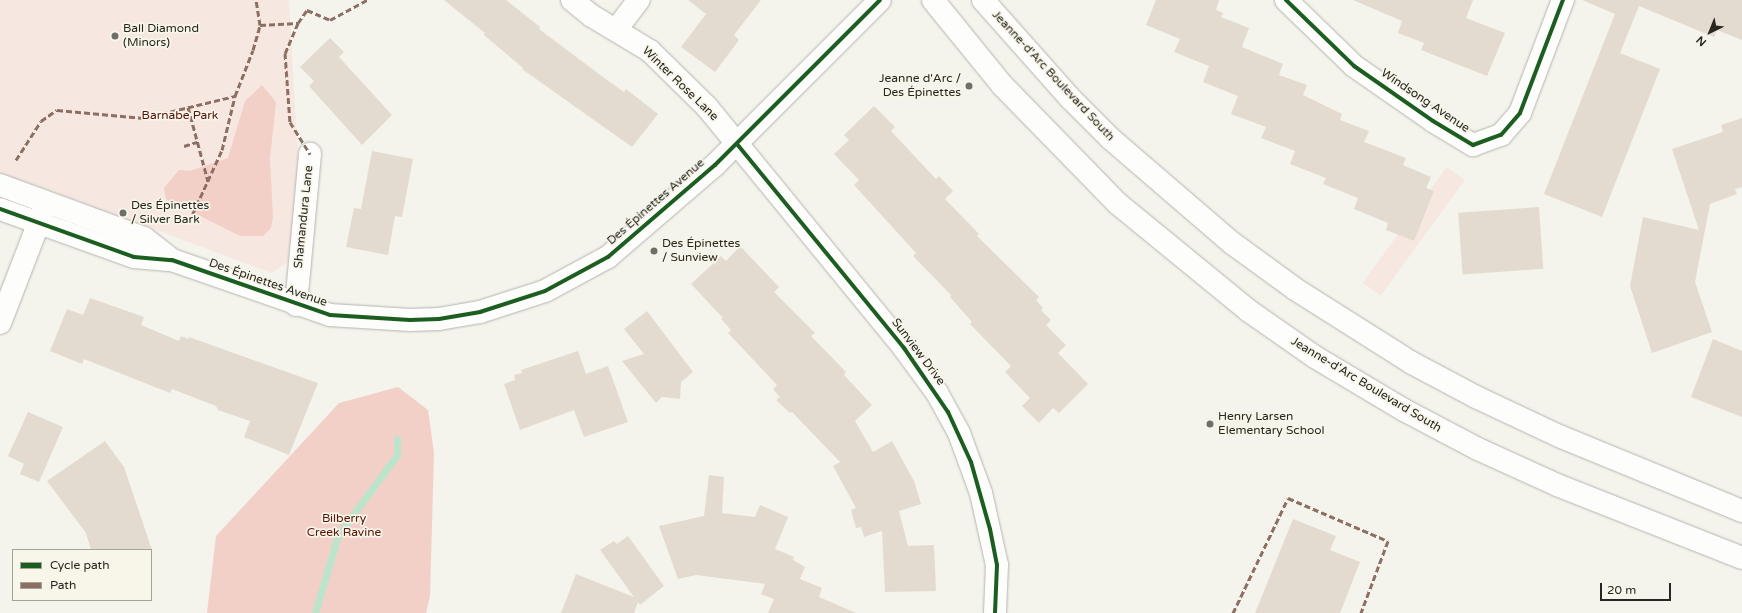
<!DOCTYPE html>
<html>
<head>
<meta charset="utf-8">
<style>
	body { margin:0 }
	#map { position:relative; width:1742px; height:613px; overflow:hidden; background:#f4f3ec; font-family:"Varela Round",sans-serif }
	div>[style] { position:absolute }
	.green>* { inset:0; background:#f6e7e1; transform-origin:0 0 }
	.forest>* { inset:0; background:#f3d0c7 }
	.stream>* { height:7px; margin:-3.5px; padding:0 3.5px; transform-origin:3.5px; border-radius:3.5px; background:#bbe4ca }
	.building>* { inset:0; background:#e4dbd0; transform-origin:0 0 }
	.roads { filter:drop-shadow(0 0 1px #b5b4ae) drop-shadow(0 0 1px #b5b4ae) }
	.minor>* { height:22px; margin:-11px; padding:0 11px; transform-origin:11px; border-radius:11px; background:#fdfdfc }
	.major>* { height:22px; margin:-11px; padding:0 11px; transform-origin:11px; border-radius:11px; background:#fdfdfc }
	.quiet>* { height:3px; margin-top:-1.5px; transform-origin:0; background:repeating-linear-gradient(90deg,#8d6e63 0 6px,transparent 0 9px) }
	.cycleway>* { height:4px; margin:-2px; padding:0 2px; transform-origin:2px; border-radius:2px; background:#1b5e20 }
	.dots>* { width:11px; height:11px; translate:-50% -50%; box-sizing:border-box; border:2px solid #f8f5e9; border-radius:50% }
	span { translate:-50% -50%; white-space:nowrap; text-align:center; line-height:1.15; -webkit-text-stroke:3.5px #f8f5e9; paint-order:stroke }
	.poi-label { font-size:12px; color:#272621 }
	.left { translate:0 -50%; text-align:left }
	.right { translate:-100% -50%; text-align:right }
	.street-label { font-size:12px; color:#272621 }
	.park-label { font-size:12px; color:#591108 }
	.legend { position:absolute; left:12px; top:549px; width:140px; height:52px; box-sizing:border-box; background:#f8f5e9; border:1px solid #a4a299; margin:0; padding:5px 7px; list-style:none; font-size:12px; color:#272621 }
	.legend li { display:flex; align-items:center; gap:8px; height:20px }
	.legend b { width:20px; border:1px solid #a4a299 }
	.north { position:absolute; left:1690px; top:12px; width:40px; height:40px; -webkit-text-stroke:3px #f8f5e9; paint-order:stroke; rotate:223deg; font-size:11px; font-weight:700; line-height:16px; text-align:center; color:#272621 }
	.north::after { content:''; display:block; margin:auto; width:14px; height:18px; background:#272621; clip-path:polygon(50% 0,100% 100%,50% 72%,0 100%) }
	.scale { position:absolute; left:1600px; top:583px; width:71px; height:18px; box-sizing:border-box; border:2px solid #272621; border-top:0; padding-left:5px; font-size:12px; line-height:14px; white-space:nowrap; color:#272621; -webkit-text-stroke:3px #f8f5e9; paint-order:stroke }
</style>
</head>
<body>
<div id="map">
	<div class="green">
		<div style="clip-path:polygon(0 0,289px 0,303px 251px,272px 273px,38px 186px,0 174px)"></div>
		<div style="left:1447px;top:167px;width:22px;height:143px;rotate:36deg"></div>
	</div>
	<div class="forest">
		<div style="clip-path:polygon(262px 85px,276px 102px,270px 159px,273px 217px,271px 228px,263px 236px,240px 236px,166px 199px,164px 188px,179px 170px,190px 171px,228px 158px,245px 101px)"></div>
		<div style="clip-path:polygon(398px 387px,428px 410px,434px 453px,430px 596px,426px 613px,207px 613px,216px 536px,339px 403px)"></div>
	</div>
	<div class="stream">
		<div style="left:315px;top:613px;width:81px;rotate:-73.6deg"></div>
		<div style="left:338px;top:535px;width:99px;rotate:-53.6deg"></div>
		<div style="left:397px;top:455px;width:16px;rotate:-90deg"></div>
	</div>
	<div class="building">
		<div style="clip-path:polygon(444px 0,506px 0,540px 27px,539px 29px,607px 80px,624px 92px,626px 89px,658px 114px,632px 147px,522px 69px,523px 68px,484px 35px,485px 33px)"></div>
		<div style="clip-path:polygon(688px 0,761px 0,734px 35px,739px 40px,715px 72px,681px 47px,706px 14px)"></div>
		<div style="clip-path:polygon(1156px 0,1219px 0,1216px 10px,1223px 13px,1221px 17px,1249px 28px,1242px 47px,1283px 64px,1279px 75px,1307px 85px,1303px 95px,1342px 114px,1340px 120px,1369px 131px,1364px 142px,1406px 158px,1403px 165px,1431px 177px,1426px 188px,1434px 191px,1414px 241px,1386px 230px,1388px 223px,1354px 209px,1358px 198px,1323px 184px,1326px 178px,1290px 164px,1295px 151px,1261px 138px,1266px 127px,1231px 114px,1238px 96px,1203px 82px,1209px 66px,1174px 52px,1180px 39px,1146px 25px)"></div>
		<div style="clip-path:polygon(1353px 0,1473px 0,1466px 18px,1505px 33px,1487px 76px,1421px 50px,1424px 43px,1398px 33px,1402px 21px)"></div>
		<div style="clip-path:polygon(1582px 0,1742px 0,1742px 40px,1717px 30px,1714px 37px,1639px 6px,1620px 53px,1660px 69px,1602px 217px,1544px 194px,1615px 14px)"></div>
		<div style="clip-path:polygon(330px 38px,344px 52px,339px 57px,392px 115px,362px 145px,309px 86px,314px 81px,300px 67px)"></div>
		<div style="clip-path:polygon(874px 106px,895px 127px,891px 131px,936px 179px,939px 176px,953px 191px,945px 199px,979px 234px,977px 236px,1039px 297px,1036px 300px,1043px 308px,1041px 310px,1051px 320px,1046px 325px,1066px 345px,1058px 353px,1088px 384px,1059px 413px,1053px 408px,1039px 423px,1022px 406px,1030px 398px,1005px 372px,1011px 366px,970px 324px,972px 322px,950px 297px,951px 295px,913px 256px,916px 253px,854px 185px,859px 180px,834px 154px,849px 140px,844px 135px)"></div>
		<div style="clip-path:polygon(1742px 118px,1742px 187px,1735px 189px,1737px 194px,1710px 204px,1695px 282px,1712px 332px,1652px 353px,1630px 286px,1643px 217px,1699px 230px,1672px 149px,1723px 132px,1721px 125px)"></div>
		<div style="clip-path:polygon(372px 151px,413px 159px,402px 217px,395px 216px,388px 255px,346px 247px,354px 208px,361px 209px)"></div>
		<div style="left:1539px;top:207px;width:62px;height:81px;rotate:86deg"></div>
		<div style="clip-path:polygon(740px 246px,779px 287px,774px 292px,815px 333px,811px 336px,846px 372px,844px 375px,872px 405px,855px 421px,873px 452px,892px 441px,914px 481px,921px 504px,899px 511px,908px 546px,934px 545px,936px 591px,885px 592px,882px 531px,864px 537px,861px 527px,856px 528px,851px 510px,856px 508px,833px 466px,840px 462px,792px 412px,790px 413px,776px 400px,780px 397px,773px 389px,777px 385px,728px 333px,731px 330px,721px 319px,723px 318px,691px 284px,721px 256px,726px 261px)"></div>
		<div style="clip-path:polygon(90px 298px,144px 317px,141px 325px,179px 341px,181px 336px,188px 339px,189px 337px,318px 383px,289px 455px,244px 437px,250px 421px,218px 410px,216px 406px,172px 389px,170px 393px,84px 359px,82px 364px,50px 351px,67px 309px,83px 315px)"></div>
		<div style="clip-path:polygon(647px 311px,693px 372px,681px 382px,680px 399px,662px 397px,656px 403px,622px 361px,644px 354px,624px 329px)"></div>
		<div style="clip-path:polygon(1713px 339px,1742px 351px,1742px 417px,1691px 397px)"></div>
		<div style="clip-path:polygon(578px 351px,586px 374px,608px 366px,628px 422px,584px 437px,574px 410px,520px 430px,504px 384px,515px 380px,514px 375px,522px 373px,521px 370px)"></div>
		<div style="clip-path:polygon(28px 412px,63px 427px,39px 482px,20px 474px,24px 464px,8px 456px)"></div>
		<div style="clip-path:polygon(105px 441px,124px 467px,152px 550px,91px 550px,86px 533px,47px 481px)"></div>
		<div style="clip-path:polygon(709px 475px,724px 477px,722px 513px,755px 517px,760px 505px,788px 517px,775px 549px,794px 557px,793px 560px,805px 567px,800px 579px,822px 588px,819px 597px,856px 613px,768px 613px,774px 599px,761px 594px,765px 584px,696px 575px,678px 579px,659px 526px,704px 516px)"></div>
		<div style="clip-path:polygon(1293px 519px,1336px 536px,1330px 550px,1360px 562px,1340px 613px,1255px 613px)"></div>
		<div style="clip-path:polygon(628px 536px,664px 586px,640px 605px,638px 602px,634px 613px,561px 613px,576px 574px,634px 597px,600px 550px,614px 541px,617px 544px)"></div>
	</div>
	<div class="roads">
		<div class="minor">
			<div style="left:572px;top:0;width:26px;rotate:39deg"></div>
			<div style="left:592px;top:16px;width:68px;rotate:31.1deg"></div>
			<div style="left:650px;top:51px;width:80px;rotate:44.5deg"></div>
			<div style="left:707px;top:107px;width:311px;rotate:50.7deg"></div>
			<div style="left:904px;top:348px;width:56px;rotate:53.7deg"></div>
			<div style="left:937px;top:393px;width:46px;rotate:61.2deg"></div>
			<div style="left:959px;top:433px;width:64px;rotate:69.9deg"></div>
			<div style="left:981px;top:493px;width:74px;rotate:77.5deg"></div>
			<div style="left:997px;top:565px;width:48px;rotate:92.4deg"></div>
			<div style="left:1286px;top:0;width:95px;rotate:44.1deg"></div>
			<div style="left:1354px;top:66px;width:96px;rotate:34.8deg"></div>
			<div style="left:1433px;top:121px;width:47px;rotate:31deg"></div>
			<div style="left:1473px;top:145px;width:30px;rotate:-20deg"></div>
			<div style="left:1501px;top:135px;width:29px;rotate:-49deg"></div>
			<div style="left:1520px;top:113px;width:121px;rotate:-69.2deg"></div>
			<div style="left:616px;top:30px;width:38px;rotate:-53deg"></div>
			<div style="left:0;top:185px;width:153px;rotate:20.2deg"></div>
			<div style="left:144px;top:238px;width:36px;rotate:38deg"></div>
			<div style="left:0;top:209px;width:142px;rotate:19.7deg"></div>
			<div style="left:134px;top:257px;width:38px;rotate:5deg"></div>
			<div style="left:172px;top:260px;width:167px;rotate:19.2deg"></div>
			<div style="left:330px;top:315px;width:80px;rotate:3.6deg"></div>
			<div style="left:410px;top:320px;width:29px;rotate:-2deg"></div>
			<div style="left:439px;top:319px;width:42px;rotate:-9.7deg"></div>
			<div style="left:480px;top:312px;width:68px;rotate:-17.9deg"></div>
			<div style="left:545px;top:291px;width:72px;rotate:-28.4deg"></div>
			<div style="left:608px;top:257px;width:141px;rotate:-40.7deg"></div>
			<div style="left:715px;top:165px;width:233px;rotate:-45deg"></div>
			<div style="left:296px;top:305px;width:152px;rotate:-84.7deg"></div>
			<div style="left:0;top:323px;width:122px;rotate:-68.9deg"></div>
		</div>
		<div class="major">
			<div style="left:933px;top:0;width:109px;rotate:50.9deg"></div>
			<div style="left:1002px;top:85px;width:165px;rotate:45.7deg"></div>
			<div style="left:1117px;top:203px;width:171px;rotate:39.3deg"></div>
			<div style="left:1249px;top:311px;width:80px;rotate:34.9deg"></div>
			<div style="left:1315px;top:357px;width:104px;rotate:30.8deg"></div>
			<div style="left:1404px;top:410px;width:84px;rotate:27.8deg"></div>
			<div style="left:1478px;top:449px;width:87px;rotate:24.5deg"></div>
			<div style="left:1557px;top:485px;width:199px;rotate:21.5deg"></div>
			<div style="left:983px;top:0;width:131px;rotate:48.4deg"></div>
			<div style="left:1070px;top:98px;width:58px;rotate:45deg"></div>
			<div style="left:1111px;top:139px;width:160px;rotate:40.7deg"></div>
			<div style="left:1232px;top:243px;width:78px;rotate:36.1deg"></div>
			<div style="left:1295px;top:289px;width:138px;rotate:32.3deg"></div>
			<div style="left:1412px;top:363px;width:72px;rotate:28deg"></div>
			<div style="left:1476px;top:397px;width:92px;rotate:25.2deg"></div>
			<div style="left:1559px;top:436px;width:198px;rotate:22.3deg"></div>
		</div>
	</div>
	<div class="quiet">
		<div style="left:298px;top:23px;width:33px;rotate:113deg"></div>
		<div style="left:285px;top:53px;width:69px;rotate:85.9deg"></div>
		<div style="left:290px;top:122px;width:38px;rotate:58deg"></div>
		<div style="left:260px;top:25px;width:38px;rotate:-3deg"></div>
		<div style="left:298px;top:23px;width:16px;rotate:-55deg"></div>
		<div style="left:307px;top:10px;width:25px;rotate:23deg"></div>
		<div style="left:330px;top:20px;width:42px;rotate:-28.4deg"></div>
		<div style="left:188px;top:107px;width:77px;rotate:74.9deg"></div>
		<div style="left:184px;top:146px;width:14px;rotate:-17deg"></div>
		<div style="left:16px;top:160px;width:46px;rotate:-57.3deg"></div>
		<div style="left:41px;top:121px;width:19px;rotate:-35deg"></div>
		<div style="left:57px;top:110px;width:87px;rotate:5.3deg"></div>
		<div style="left:144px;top:118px;width:94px;rotate:-13.6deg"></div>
		<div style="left:189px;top:222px;width:79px;rotate:-65.4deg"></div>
		<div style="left:222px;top:150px;width:56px;rotate:-76.5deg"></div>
		<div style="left:235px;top:96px;width:49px;rotate:-68.6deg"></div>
		<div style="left:253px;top:50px;width:26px;rotate:-74deg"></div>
		<div style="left:260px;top:25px;width:25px;rotate:-99deg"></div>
		<div style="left:1233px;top:613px;width:127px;rotate:-64.4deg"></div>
		<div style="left:1288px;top:498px;width:109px;rotate:23.3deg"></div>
		<div style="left:1388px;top:541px;width:77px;rotate:110.6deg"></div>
	</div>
	<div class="cycleway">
		<div style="left:1286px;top:0;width:95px;rotate:44.1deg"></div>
		<div style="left:1354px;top:66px;width:96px;rotate:34.8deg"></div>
		<div style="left:1433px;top:121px;width:47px;rotate:31deg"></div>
		<div style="left:1473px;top:145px;width:30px;rotate:-20deg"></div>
		<div style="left:1501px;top:135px;width:29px;rotate:-49deg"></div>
		<div style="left:1520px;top:113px;width:121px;rotate:-69.2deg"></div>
		<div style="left:737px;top:144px;width:264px;rotate:50.7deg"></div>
		<div style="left:904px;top:348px;width:78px;rotate:55.5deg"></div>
		<div style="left:948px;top:412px;width:55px;rotate:65.3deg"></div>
		<div style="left:971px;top:462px;width:70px;rotate:74.2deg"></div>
		<div style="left:990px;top:529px;width:37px;rotate:79deg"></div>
		<div style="left:997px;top:565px;width:48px;rotate:92.4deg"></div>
		<div style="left:0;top:209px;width:142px;rotate:19.7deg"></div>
		<div style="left:134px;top:257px;width:38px;rotate:5deg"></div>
		<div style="left:172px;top:260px;width:167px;rotate:19.2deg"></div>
		<div style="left:330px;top:315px;width:80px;rotate:3.6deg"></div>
		<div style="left:410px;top:320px;width:29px;rotate:-2deg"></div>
		<div style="left:439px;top:319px;width:42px;rotate:-9.7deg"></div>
		<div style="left:480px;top:312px;width:68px;rotate:-17.9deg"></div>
		<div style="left:545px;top:291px;width:72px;rotate:-28.4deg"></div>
		<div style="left:608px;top:257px;width:141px;rotate:-40.7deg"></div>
		<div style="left:715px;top:165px;width:233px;rotate:-45deg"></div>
	</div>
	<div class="dots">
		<div style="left:115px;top:36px;background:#6f6e68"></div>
		<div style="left:969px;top:86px;background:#6f6e68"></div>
		<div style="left:123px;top:213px;background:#6f6e68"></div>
		<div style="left:654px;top:251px;background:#6f6e68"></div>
		<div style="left:1210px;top:424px;background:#6f6e68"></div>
	</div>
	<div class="poi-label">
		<span class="left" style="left:123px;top:36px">Ball Diamond<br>(Minors)</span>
		<span class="right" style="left:961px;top:86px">Jeanne d'Arc /<br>Des Épinettes</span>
		<span class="left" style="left:131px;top:213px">Des Épinettes<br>/ Silver Bark</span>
		<span class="left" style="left:662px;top:251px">Des Épinettes<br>/ Sunview</span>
		<span class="left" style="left:1218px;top:424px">Henry Larsen<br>Elementary School</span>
	</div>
	<div class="street-label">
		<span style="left:1053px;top:76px;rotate:47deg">Jeanne-d'Arc Boulevard South</span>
		<span style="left:680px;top:84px;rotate:44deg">Winter Rose Lane</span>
		<span style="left:1425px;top:101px;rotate:34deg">Windsong Avenue</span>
		<span style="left:656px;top:202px;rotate:-41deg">Des Épinettes Avenue</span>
		<span style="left:304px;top:217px;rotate:-84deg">Shamandura Lane</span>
		<span style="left:268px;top:283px;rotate:19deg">Des Épinettes Avenue</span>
		<span style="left:918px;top:352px;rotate:53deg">Sunview Drive</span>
		<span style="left:1366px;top:385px;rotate:31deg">Jeanne-d'Arc Boulevard South</span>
	</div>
	<div class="park-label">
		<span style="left:180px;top:116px">Barnabe Park</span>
		<span style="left:344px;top:526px">Bilberry<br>Creek Ravine</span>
	</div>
	<ul class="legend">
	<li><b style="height:5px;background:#1b5e20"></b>Cycle path</li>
	<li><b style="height:5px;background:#8d6e63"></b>Path</li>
	</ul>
	<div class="north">N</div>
	<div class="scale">20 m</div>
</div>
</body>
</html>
